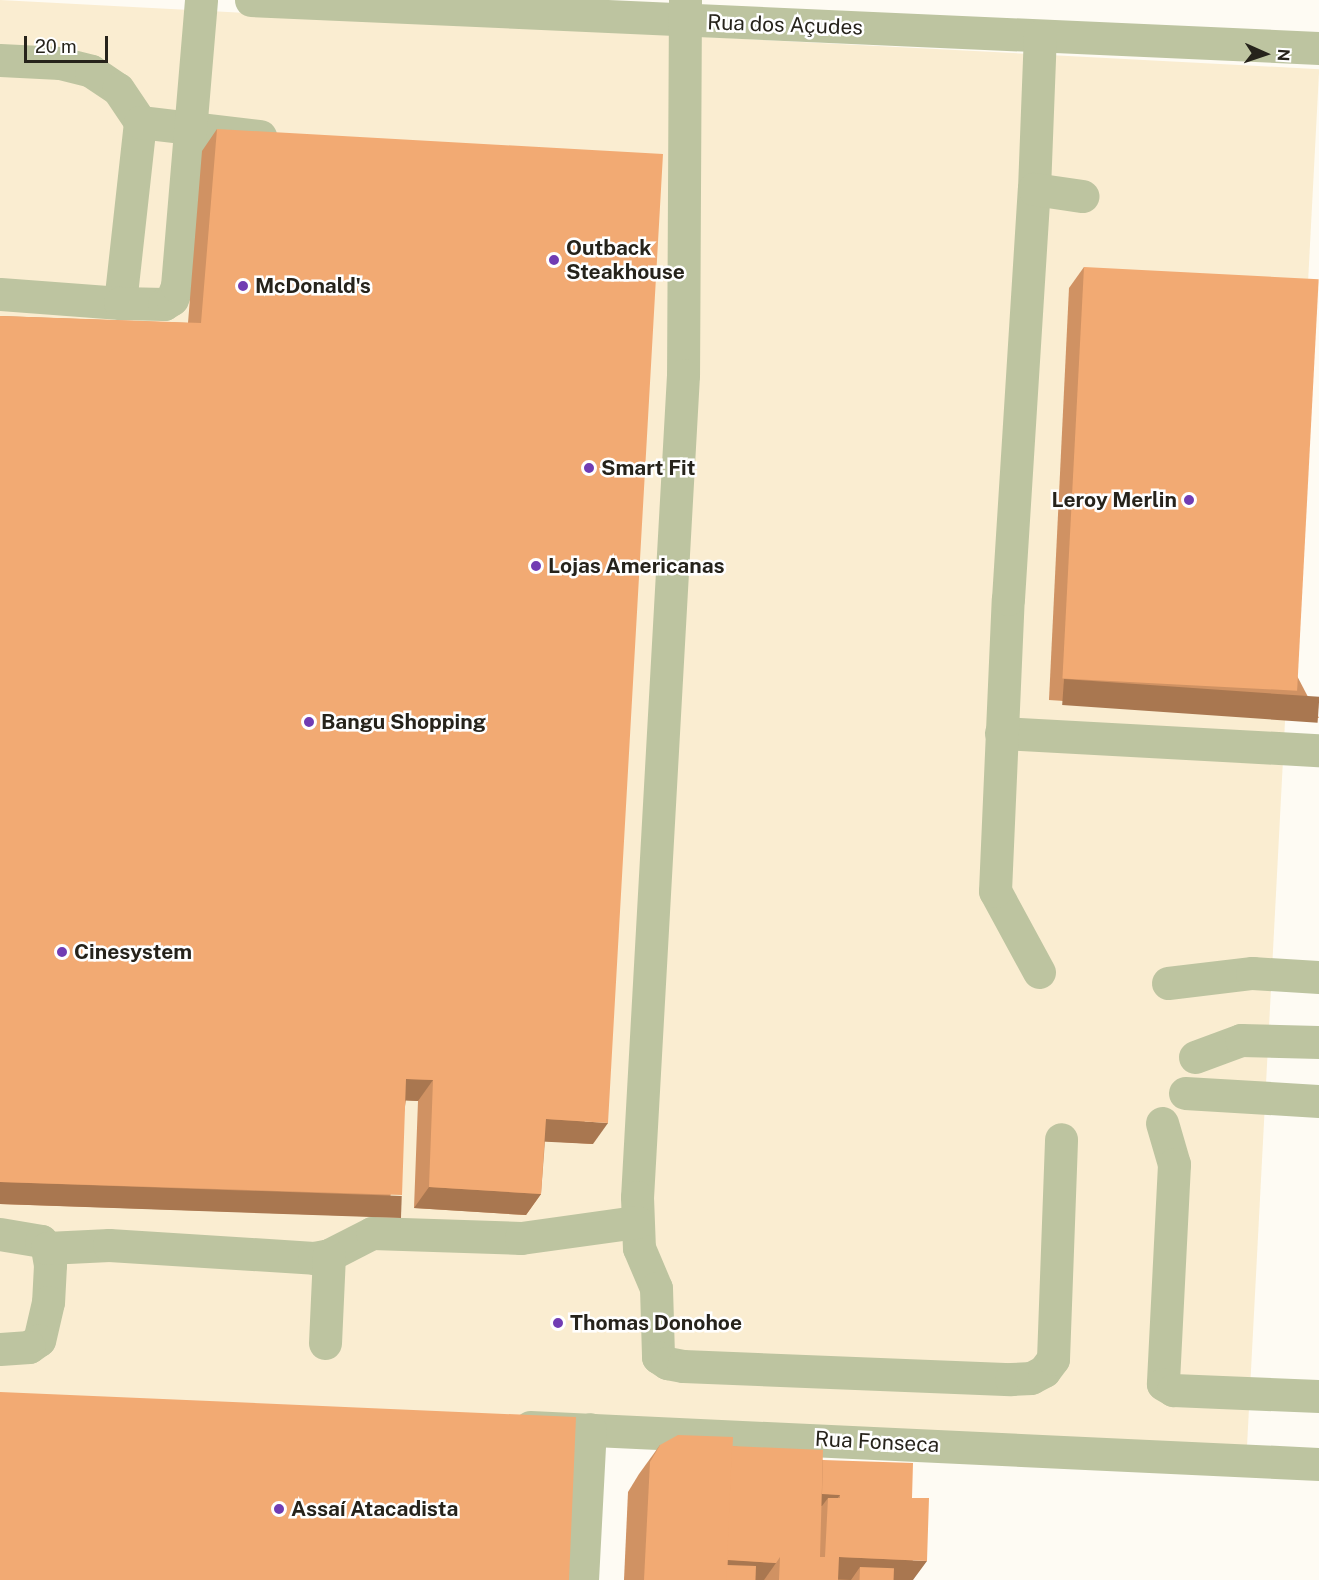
<!DOCTYPE html>
<html>
<head>
<meta charset="utf-8">
<style>
	body { margin:0 }
	#map { position:relative; width:1319px; height:1580px; overflow:hidden; background:#fefbf3; font-family:"Public Sans",sans-serif }
	div>[style] { position:absolute }
	.built>* { inset:0; background:#faedd1; transform-origin:0 0 }
	.minor>* { height:33px; margin:-16.5px; padding:0 16.5px; transform-origin:16.5px; border-radius:16.5px; background:#bdc4a0 }
	.wall>* { inset:0; background:#d09263 }
	.shaded-wall>* { inset:0; background:#a97750; transform-origin:0 0 }
	.building>* { inset:0; background:#f2aa73; transform-origin:0 0 }
	.dots>* { width:16px; height:16px; translate:-50% -50%; box-sizing:border-box; border:3px solid #fff; border-radius:50% }
	span { translate:-50% -50%; white-space:nowrap; text-align:center; line-height:1.15; -webkit-text-stroke:5px #fff; paint-order:stroke }
	.street-label { font-size:21px; color:#26231b }
	.poi-label { font-size:21px; color:#26231b; font-weight:700 }
	.left { translate:0 -50%; text-align:left }
	.right { translate:-100% -50%; text-align:right }
	.north { position:absolute; left:1235px; top:24px; width:60px; height:60px; -webkit-text-stroke:4px #fff; paint-order:stroke; rotate:93deg; font-size:16px; font-weight:700; line-height:24px; text-align:center; color:#26231b }
	.north::after { content:''; display:block; margin:auto; width:21px; height:27px; background:#26231b; clip-path:polygon(50% 0,100% 100%,50% 72%,0 100%) }
	.scale { position:absolute; left:24px; top:36px; width:84px; height:27px; box-sizing:border-box; border:3px solid #26231b; border-top:0; padding-left:8px; font-size:18px; line-height:21px; white-space:nowrap; color:#26231b; -webkit-text-stroke:4px #fff; paint-order:stroke }
</style>
</head>
<body>
<div id="map">
	<div class="built">
		<div style="left:0;top:0;width:1321px;height:1395px;rotate:3deg"></div>
	</div>
	<div class="minor">
		<div style="left:251px;top:0;width:1069px;rotate:2.57deg"></div>
		<div style="left:685px;top:0;width:375px;rotate:90.3deg"></div>
		<div style="left:683px;top:375px;width:823px;rotate:93.2deg"></div>
		<div style="left:637px;top:1197px;width:51px;rotate:87.8deg"></div>
		<div style="left:639px;top:1248px;width:43px;rotate:67deg"></div>
		<div style="left:656px;top:1288px;width:69px;rotate:88.3deg"></div>
		<div style="left:658px;top:1357px;width:11px;rotate:34deg"></div>
		<div style="left:667px;top:1363px;width:16px;rotate:11deg"></div>
		<div style="left:683px;top:1366px;width:328px;rotate:2.3deg"></div>
		<div style="left:1011px;top:1379px;width:20px;rotate:-3deg"></div>
		<div style="left:1031px;top:1378px;width:15px;rotate:-28deg"></div>
		<div style="left:1044px;top:1371px;width:15px;rotate:-53deg"></div>
		<div style="left:1053px;top:1359px;width:220px;rotate:-87.9deg"></div>
		<div style="left:0;top:60px;width:60px;rotate:2.9deg"></div>
		<div style="left:60px;top:63px;width:32px;rotate:14deg"></div>
		<div style="left:91px;top:71px;width:32px;rotate:34deg"></div>
		<div style="left:118px;top:89px;width:40px;rotate:56deg"></div>
		<div style="left:140px;top:122px;width:182px;rotate:96.3deg"></div>
		<div style="left:120px;top:303px;width:120px;rotate:-175.7deg"></div>
		<div style="left:140px;top:122px;width:121px;rotate:6.7deg"></div>
		<div style="left:1034px;top:189px;width:153px;rotate:-87.8deg"></div>
		<div style="left:120px;top:303px;width:44px;rotate:1.3deg"></div>
		<div style="left:164px;top:304px;width:9px;rotate:-32deg"></div>
		<div style="left:172px;top:299px;width:14px;rotate:-69deg"></div>
		<div style="left:177px;top:286px;width:287px;rotate:-85.2deg"></div>
		<div style="left:1001px;top:733px;width:318px;rotate:3.1deg"></div>
		<div style="left:1039px;top:972px;width:92px;rotate:-118.5deg"></div>
		<div style="left:995px;top:891px;width:292px;rotate:-87.5deg"></div>
		<div style="left:1008px;top:599px;width:411px;rotate:-86.4deg"></div>
		<div style="left:1034px;top:189px;width:49px;rotate:8.3deg"></div>
		<div style="left:1168px;top:983px;width:85px;rotate:-6.8deg"></div>
		<div style="left:1252px;top:973px;width:67px;rotate:3.4deg"></div>
		<div style="left:1195px;top:1057px;width:49px;rotate:-20.3deg"></div>
		<div style="left:1241px;top:1040px;width:78px;rotate:1.5deg"></div>
		<div style="left:1185px;top:1093px;width:134px;rotate:3.4deg"></div>
		<div style="left:1162px;top:1123px;width:43px;rotate:73.7deg"></div>
		<div style="left:1174px;top:1164px;width:220px;rotate:92.9deg"></div>
		<div style="left:1163px;top:1384px;width:12px;rotate:31deg"></div>
		<div style="left:1173px;top:1390px;width:146px;rotate:2.4deg"></div>
		<div style="left:0;top:1234px;width:42px;rotate:9.7deg"></div>
		<div style="left:41px;top:1241px;width:9px;rotate:49deg"></div>
		<div style="left:47px;top:1248px;width:17px;rotate:80deg"></div>
		<div style="left:50px;top:1265px;width:37px;rotate:93deg"></div>
		<div style="left:48px;top:1302px;width:39px;rotate:103deg"></div>
		<div style="left:39px;top:1340px;width:12px;rotate:145deg"></div>
		<div style="left:29px;top:1347px;width:29px;rotate:176deg"></div>
		<div style="left:47px;top:1248px;width:62px;rotate:-2.8deg"></div>
		<div style="left:109px;top:1245px;width:205px;rotate:3.6deg"></div>
		<div style="left:314px;top:1258px;width:15px;rotate:-11deg"></div>
		<div style="left:329px;top:1255px;width:48px;rotate:-27.1deg"></div>
		<div style="left:372px;top:1233px;width:149px;rotate:1.9deg"></div>
		<div style="left:521px;top:1238px;width:117px;rotate:-7.9deg"></div>
		<div style="left:325px;top:1343px;width:88px;rotate:-87.4deg"></div>
		<div style="left:530px;top:1427px;width:790px;rotate:2.68deg"></div>
		<div style="left:582px;top:1580px;width:151px;rotate:-87deg"></div>
	</div>
	<div class="wall">
		<div style="clip-path:polygon(217px 129px,593px 1144px,545px 1141px,541px 1194px,526px 1215px,414px 1208px,418px 1101px,406px 1100px,387px 1217px,0 1204px,0 316px,188px 323px,202px 151px)"></div>
		<div style="clip-path:polygon(1084px 267px,1319px 718px,1049px 700px,1069px 288px)"></div>
		<div style="clip-path:polygon(660px 1445px,732px 1446px,823px 1460px,912px 1498px,913px 1580px,624px 1580px,628px 1492px,639px 1474px)"></div>
	</div>
	<div class="shaded-wall">
		<div style="left:1064px;top:679px;width:256px;height:26px;rotate:4deg"></div>
		<div style="clip-path:polygon(406px 1079px,433px 1080px,418px 1101px,391px 1100px)"></div>
		<div style="clip-path:polygon(546px 1119px,608px 1123px,593px 1144px,531px 1141px)"></div>
		<div style="left:0;top:1182px;width:402px;height:22px;rotate:2deg"></div>
		<div style="clip-path:polygon(429px 1187px,541px 1194px,526px 1215px,414px 1208px)"></div>
		<div style="clip-path:polygon(815px 1493px,840px 1495px,832px 1506px,828px 1498px,822px 1506px,807px 1505px)"></div>
		<div style="clip-path:polygon(839px 1557px,927px 1561px,913px 1580px,860px 1580px,860px 1567px,851px 1580px,829px 1579px)"></div>
		<div style="clip-path:polygon(721px 1559px,776px 1563px,764px 1580px,717px 1580px)"></div>
	</div>
	<div class="building">
		<div style="clip-path:polygon(217px 129px,663px 154px,608px 1123px,546px 1119px,541px 1194px,429px 1187px,433px 1080px,406px 1079px,402px 1195px,0 1182px,0 316px,201px 323px)"></div>
		<div style="left:1084px;top:267px;width:235px;height:412px;rotate:3deg"></div>
		<div style="clip-path:polygon(0 1392px,576px 1417px,569px 1580px,0 1580px)"></div>
		<div style="clip-path:polygon(678px 1435px,733px 1437px,727px 1580px,644px 1580px,650px 1462px,660px 1445px)"></div>
		<div style="clip-path:polygon(732px 1446px,823px 1450px,820px 1557px,780px 1557px,776px 1563px,727px 1560px)"></div>
		<div style="clip-path:polygon(823px 1460px,913px 1463px,912px 1498px,840px 1498px,840px 1495px,822px 1494px)"></div>
		<div style="clip-path:polygon(828px 1498px,929px 1498px,927px 1561px,839px 1557px,838px 1580px,779px 1580px,780px 1557px,825px 1557px)"></div>
		<div style="left:727px;top:1565px;width:29px;height:15px;rotate:2deg"></div>
		<div style="left:860px;top:1567px;width:34px;height:13px;rotate:2deg"></div>
	</div>
	<div class="dots">
		<div style="left:554px;top:260px;background:#713cb3"></div>
		<div style="left:243px;top:286px;background:#713cb3"></div>
		<div style="left:589px;top:468px;background:#713cb3"></div>
		<div style="left:1189px;top:500px;background:#713cb3"></div>
		<div style="left:536px;top:566px;background:#713cb3"></div>
		<div style="left:309px;top:722px;background:#713cb3"></div>
		<div style="left:62px;top:952px;background:#713cb3"></div>
		<div style="left:558px;top:1323px;background:#713cb3"></div>
		<div style="left:279px;top:1509px;background:#713cb3"></div>
	</div>
	<div class="street-label">
		<span style="left:785px;top:25px;rotate:2deg">Rua dos Açudes</span>
		<span style="left:877px;top:1442px;rotate:3deg">Rua Fonseca</span>
	</div>
	<div class="poi-label">
		<span class="left" style="left:566px;top:260px">Outback<br>Steakhouse</span>
		<span class="left" style="left:255px;top:286px">McDonald's</span>
		<span class="left" style="left:601px;top:468px">Smart Fit</span>
		<span class="right" style="left:1177px;top:500px">Leroy Merlin</span>
		<span class="left" style="left:548px;top:566px">Lojas Americanas</span>
		<span class="left" style="left:321px;top:722px">Bangu Shopping</span>
		<span class="left" style="left:74px;top:952px">Cinesystem</span>
		<span class="left" style="left:570px;top:1323px">Thomas Donohoe</span>
		<span class="left" style="left:291px;top:1509px">Assaí Atacadista</span>
	</div>
	<div class="north">N</div>
	<div class="scale">20 m</div>
</div>
</body>
</html>
